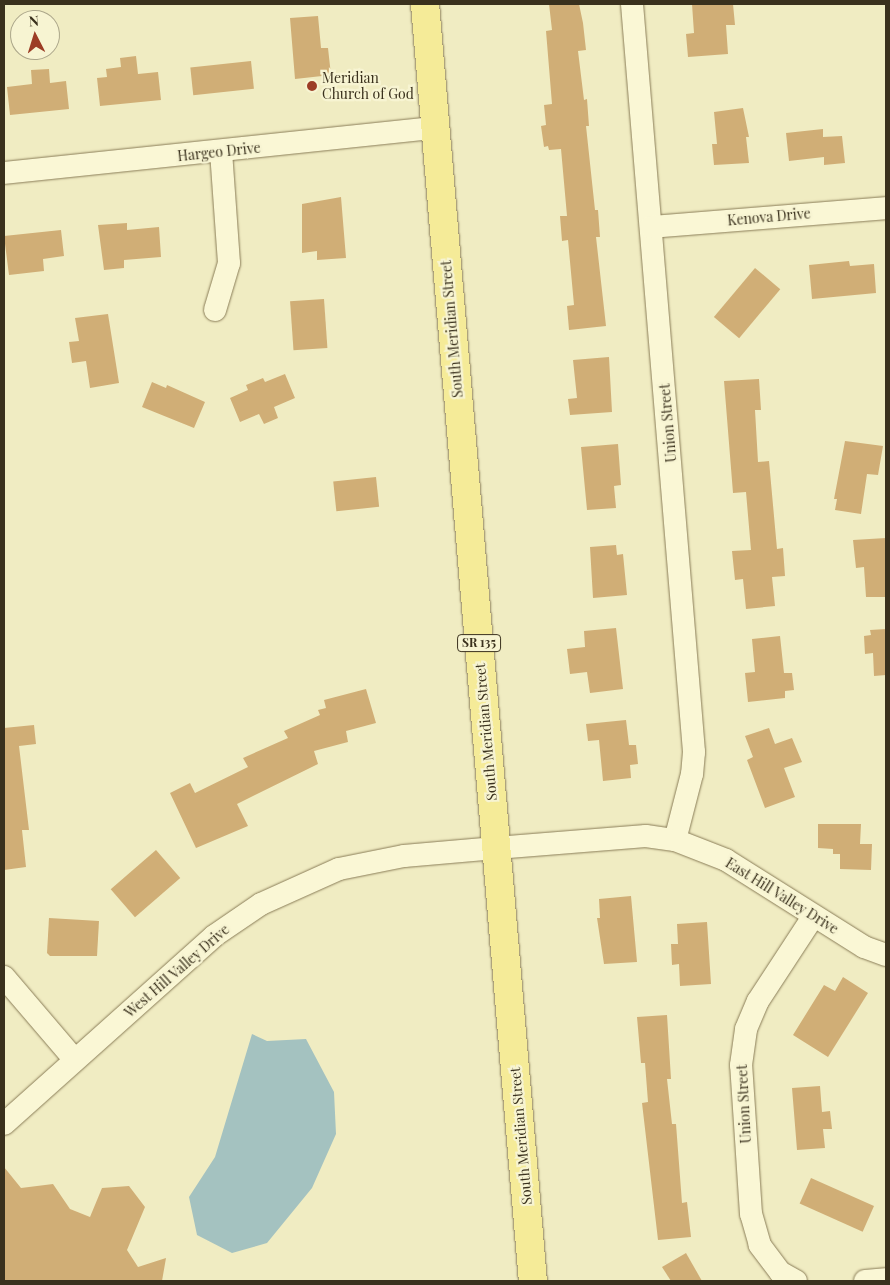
<!DOCTYPE html>
<html>
<head>
<meta charset="utf-8">
<style>
	body { margin:0 }
	#map { position:relative; width:890px; height:1285px; overflow:hidden; background:#f0ecc2; font-family:"Playfair Display",serif }
	div>[style] { position:absolute }
	.water>* { inset:0; background:#a4c2c0 }
	.building>* { inset:0; background:#d0ae76; transform-origin:0 0 }
	.roads { filter:drop-shadow(0 0 1px #8a7d58) drop-shadow(0 0 1px #8a7d58) }
	.minor>* { height:22px; margin:-11px; padding:0 11px; transform-origin:11px; border-radius:11px; background:#faf7d5 }
	.major>* { height:28px; margin:-14px; padding:0 14px; transform-origin:14px; border-radius:14px; background:#f5eb98 }
	.dots>* { width:14px; height:14px; translate:-50% -50%; box-sizing:border-box; border:2px solid #f7f4d2; border-radius:50% }
	span { translate:-50% -50%; white-space:nowrap; text-align:center; line-height:1.15; -webkit-text-stroke:4.5px #f7f4d2; paint-order:stroke }
	.shield-label span { padding:1px 4px; background:#f7f4d2; border:1px solid; border-radius:4px; -webkit-text-stroke-width:0 }
	.shield-label { font-size:12px; color:#3a311d; font-weight:700 }
	.poi-label { font-size:14px; color:#3a311d }
	.left { translate:0 -50%; text-align:left }
	.street-label { font-size:14px; color:#3a311d }
	.frame { position:absolute; inset:0; border:5px solid #3a311d; pointer-events:none }
	.north { position:absolute; left:10px; top:10px; width:50px; height:50px; box-sizing:border-box; background:#f7f4d2; border:1px solid #aba68a; border-radius:50%; rotate:355deg; font-size:14px; font-weight:700; line-height:20px; text-align:center; color:#3a311d }
	.north::after { content:''; display:block; margin:auto; width:18px; height:22px; background:#9c3d25; clip-path:polygon(50% 0,100% 100%,50% 72%,0 100%) }
</style>
</head>
<body>
<div id="map">
	<div class="water">
		<div style="clip-path:polygon(252px 1034px,267px 1041px,306px 1039px,334px 1092px,336px 1134px,312px 1188px,267px 1243px,232px 1253px,197px 1235px,189px 1197px,215px 1157px)"></div>
	</div>
	<div class="building">
		<div style="clip-path:polygon(549px 4px,579px 4px,583px 23px,586px 50px,578px 51px,584px 100px,587px 99px,589px 126px,586px 126px,595px 210px,598px 210px,600px 237px,596px 237px,606px 326px,569px 330px,567px 306px,574px 305px,568px 240px,562px 241px,560px 216px,567px 216px,561px 149px,549px 150px,548px 146px,544px 147px,541px 126px,546px 125px,544px 105px,552px 104px,546px 31px,552px 30px)"></div>
		<div style="clip-path:polygon(692px 4px,733px 4px,735px 25px,726px 25px,728px 54px,688px 57px,686px 34px,694px 33px)"></div>
		<div style="clip-path:polygon(318px 16px,321px 48px,328px 48px,331px 75px,295px 79px,290px 18px)"></div>
		<div style="clip-path:polygon(136px 56px,138px 74px,158px 72px,161px 100px,100px 106px,97px 78px,107px 77px,106px 69px,121px 67px,120px 58px)"></div>
		<div style="left:251px;top:61px;width:28px;height:61px;rotate:84deg"></div>
		<div style="clip-path:polygon(49px 69px,50px 83px,66px 81px,69px 109px,10px 115px,7px 87px,32px 84px,31px 70px)"></div>
		<div style="clip-path:polygon(743px 108px,749px 137px,746px 137px,749px 163px,714px 165px,712px 144px,717px 144px,714px 112px)"></div>
		<div style="clip-path:polygon(823px 129px,823px 137px,842px 136px,845px 163px,824px 165px,824px 157px,789px 161px,786px 133px)"></div>
		<div style="clip-path:polygon(341px 197px,346px 258px,317px 260px,317px 251px,302px 253px,302px 204px)"></div>
		<div style="clip-path:polygon(127px 223px,127px 230px,159px 227px,161px 257px,124px 260px,124px 268px,104px 270px,98px 225px)"></div>
		<div style="clip-path:polygon(61px 230px,64px 256px,43px 259px,44px 271px,9px 275px,4px 236px)"></div>
		<div style="clip-path:polygon(849px 261px,850px 266px,874px 264px,876px 293px,812px 299px,809px 265px)"></div>
		<div style="left:755px;top:268px;width:33px;height:64px;rotate:40deg"></div>
		<div style="left:324px;top:299px;width:49px;height:34px;rotate:86deg"></div>
		<div style="clip-path:polygon(108px 314px,119px 383px,90px 388px,86px 361px,72px 363px,69px 342px,79px 341px,75px 318px)"></div>
		<div style="clip-path:polygon(609px 357px,612px 412px,570px 415px,568px 399px,577px 398px,573px 360px)"></div>
		<div style="clip-path:polygon(285px 374px,295px 398px,274px 407px,278px 418px,264px 424px,259px 414px,240px 422px,230px 398px,248px 390px,246px 385px,263px 378px,265px 382px)"></div>
		<div style="clip-path:polygon(759px 379px,761px 410px,755px 410px,758px 462px,769px 461px,777px 549px,783px 548px,785px 576px,772px 577px,775px 606px,746px 609px,743px 579px,735px 580px,732px 551px,751px 550px,746px 492px,733px 493px,724px 381px)"></div>
		<div style="clip-path:polygon(152px 382px,166px 388px,167px 385px,205px 402px,194px 428px,142px 407px)"></div>
		<div style="clip-path:polygon(845px 441px,883px 446px,878px 475px,867px 474px,861px 514px,835px 510px,837px 499px,834px 499px)"></div>
		<div style="clip-path:polygon(618px 444px,621px 485px,614px 486px,616px 508px,587px 510px,581px 447px)"></div>
		<div style="left:376px;top:477px;width:30px;height:43px;rotate:84deg"></div>
		<div style="clip-path:polygon(886px 538px,886px 597px,866px 597px,864px 567px,856px 568px,853px 540px)"></div>
		<div style="clip-path:polygon(616px 545px,617px 555px,623px 554px,627px 595px,593px 598px,590px 547px)"></div>
		<div style="clip-path:polygon(616px 628px,623px 689px,590px 693px,587px 672px,570px 674px,567px 649px,585px 647px,584px 631px)"></div>
		<div style="clip-path:polygon(886px 629px,886px 675px,874px 676px,873px 653px,865px 654px,864px 636px,871px 635px,870px 630px)"></div>
		<div style="clip-path:polygon(780px 636px,784px 673px,792px 673px,794px 690px,785px 691px,785px 698px,748px 702px,745px 673px,755px 672px,752px 639px)"></div>
		<div style="clip-path:polygon(366px 689px,376px 723px,346px 731px,348px 742px,314px 751px,318px 764px,237px 804px,248px 826px,196px 848px,170px 793px,190px 783px,195px 793px,248px 767px,243px 758px,288px 738px,284px 731px,320px 715px,318px 710px,326px 708px,324px 700px)"></div>
		<div style="clip-path:polygon(626px 720px,629px 745px,636px 745px,638px 764px,630px 765px,631px 778px,603px 781px,599px 740px,588px 741px,586px 724px)"></div>
		<div style="clip-path:polygon(34px 725px,36px 744px,19px 746px,29px 830px,22px 830px,26px 867px,4px 870px,4px 728px)"></div>
		<div style="clip-path:polygon(769px 728px,775px 744px,792px 738px,802px 762px,784px 768px,795px 797px,765px 808px,747px 760px,753px 757px,745px 736px)"></div>
		<div style="clip-path:polygon(818px 824px,861px 824px,860px 844px,872px 844px,871px 870px,840px 869px,840px 854px,833px 854px,833px 849px,818px 848px)"></div>
		<div style="left:156px;top:850px;width:37px;height:60px;rotate:49deg"></div>
		<div style="clip-path:polygon(631px 896px,637px 962px,604px 964px,597px 918px,600px 918px,599px 899px)"></div>
		<div style="clip-path:polygon(49px 918px,99px 921px,97px 956px,50px 956px,47px 953px)"></div>
		<div style="clip-path:polygon(707px 922px,711px 984px,680px 986px,679px 964px,672px 965px,671px 944px,678px 944px,677px 924px)"></div>
		<div style="clip-path:polygon(843px 977px,868px 993px,828px 1057px,793px 1035px,824px 985px,835px 991px)"></div>
		<div style="clip-path:polygon(667px 1015px,671px 1079px,667px 1079px,672px 1124px,676px 1124px,682px 1203px,687px 1202px,691px 1237px,658px 1240px,642px 1103px,648px 1102px,645px 1063px,641px 1063px,637px 1017px)"></div>
		<div style="clip-path:polygon(820px 1086px,822px 1112px,830px 1111px,832px 1129px,823px 1129px,825px 1148px,797px 1150px,792px 1088px)"></div>
		<div style="clip-path:polygon(4px 1167px,21px 1188px,53px 1184px,70px 1209px,90px 1217px,102px 1188px,129px 1186px,145px 1207px,127px 1250px,138px 1267px,166px 1258px,162px 1281px,4px 1281px)"></div>
		<div style="left:811px;top:1178px;width:69px;height:28px;rotate:24deg"></div>
		<div style="clip-path:polygon(686px 1253px,702px 1281px,671px 1281px,662px 1267px)"></div>
	</div>
	<div class="roads">
		<div class="minor">
			<div style="left:632px;top:4px;width:751px;rotate:85.26deg"></div>
			<div style="left:694px;top:752px;width:22px;rotate:95deg"></div>
			<div style="left:692px;top:774px;width:68px;rotate:104.4deg"></div>
			<div style="left:4px;top:173px;width:433px;rotate:-6deg"></div>
			<div style="left:651px;top:227px;width:236px;rotate:-4.6deg"></div>
			<div style="left:215px;top:310px;width:49px;rotate:-73.4deg"></div>
			<div style="left:229px;top:263px;width:111px;rotate:-94.1deg"></div>
			<div style="left:4px;top:977px;width:109px;rotate:49.5deg"></div>
			<div style="left:4px;top:1124px;width:282px;rotate:-41.8deg"></div>
			<div style="left:214px;top:936px;width:57px;rotate:-34.2deg"></div>
			<div style="left:261px;top:904px;width:85px;rotate:-24.2deg"></div>
			<div style="left:339px;top:869px;width:66px;rotate:-11.3deg"></div>
			<div style="left:404px;top:856px;width:92px;rotate:-5deg"></div>
			<div style="left:496px;top:848px;width:150px;rotate:-4.6deg"></div>
			<div style="left:646px;top:836px;width:29px;rotate:8deg"></div>
			<div style="left:675px;top:840px;width:55px;rotate:21.4deg"></div>
			<div style="left:726px;top:860px;width:163px;rotate:32.2deg"></div>
			<div style="left:864px;top:947px;width:23px;rotate:20deg"></div>
			<div style="left:796px;top:1281px;width:18px;rotate:-151deg"></div>
			<div style="left:780px;top:1272px;width:34px;rotate:-127deg"></div>
			<div style="left:760px;top:1245px;width:32px;rotate:-106deg"></div>
			<div style="left:751px;top:1214px;width:149px;rotate:-93.8deg"></div>
			<div style="left:741px;top:1065px;width:36px;rotate:-82deg"></div>
			<div style="left:746px;top:1029px;width:30px;rotate:-67deg"></div>
			<div style="left:758px;top:1001px;width:100px;rotate:-56.8deg"></div>
			<div style="left:865px;top:1281px;width:21px;rotate:-5deg"></div>
		</div>
		<div class="major">
			<div style="left:425px;top:4px;width:1282px;rotate:85.17deg"></div>
		</div>
	</div>
	<div class="dots">
		<div style="left:312px;top:86px;background:#9c3d25"></div>
	</div>
	<div class="shield-label">
		<span style="left:479px;top:643px">SR 135</span>
	</div>
	<div class="poi-label">
		<span class="left" style="left:322px;top:86px">Meridian<br>Church of God</span>
	</div>
	<div class="street-label">
		<span style="left:219px;top:152px;rotate:-6deg">Hargeo Drive</span>
		<span style="left:769px;top:217px;rotate:-5deg">Kenova Drive</span>
		<span style="left:452px;top:329px;rotate:-95deg">South Meridian Street</span>
		<span style="left:668px;top:423px;rotate:-95deg">Union Street</span>
		<span style="left:486px;top:732px;rotate:-95deg">South Meridian Street</span>
		<span style="left:782px;top:896px;rotate:32deg">East Hill Valley Drive</span>
		<span style="left:177px;top:971px;rotate:-41deg">West Hill Valley Drive</span>
		<span style="left:744px;top:1104px;rotate:-93deg">Union Street</span>
		<span style="left:521px;top:1136px;rotate:-95deg">South Meridian Street</span>
	</div>
	<div class="frame"></div>
	<div class="north">N</div>
</div>
</body>
</html>
